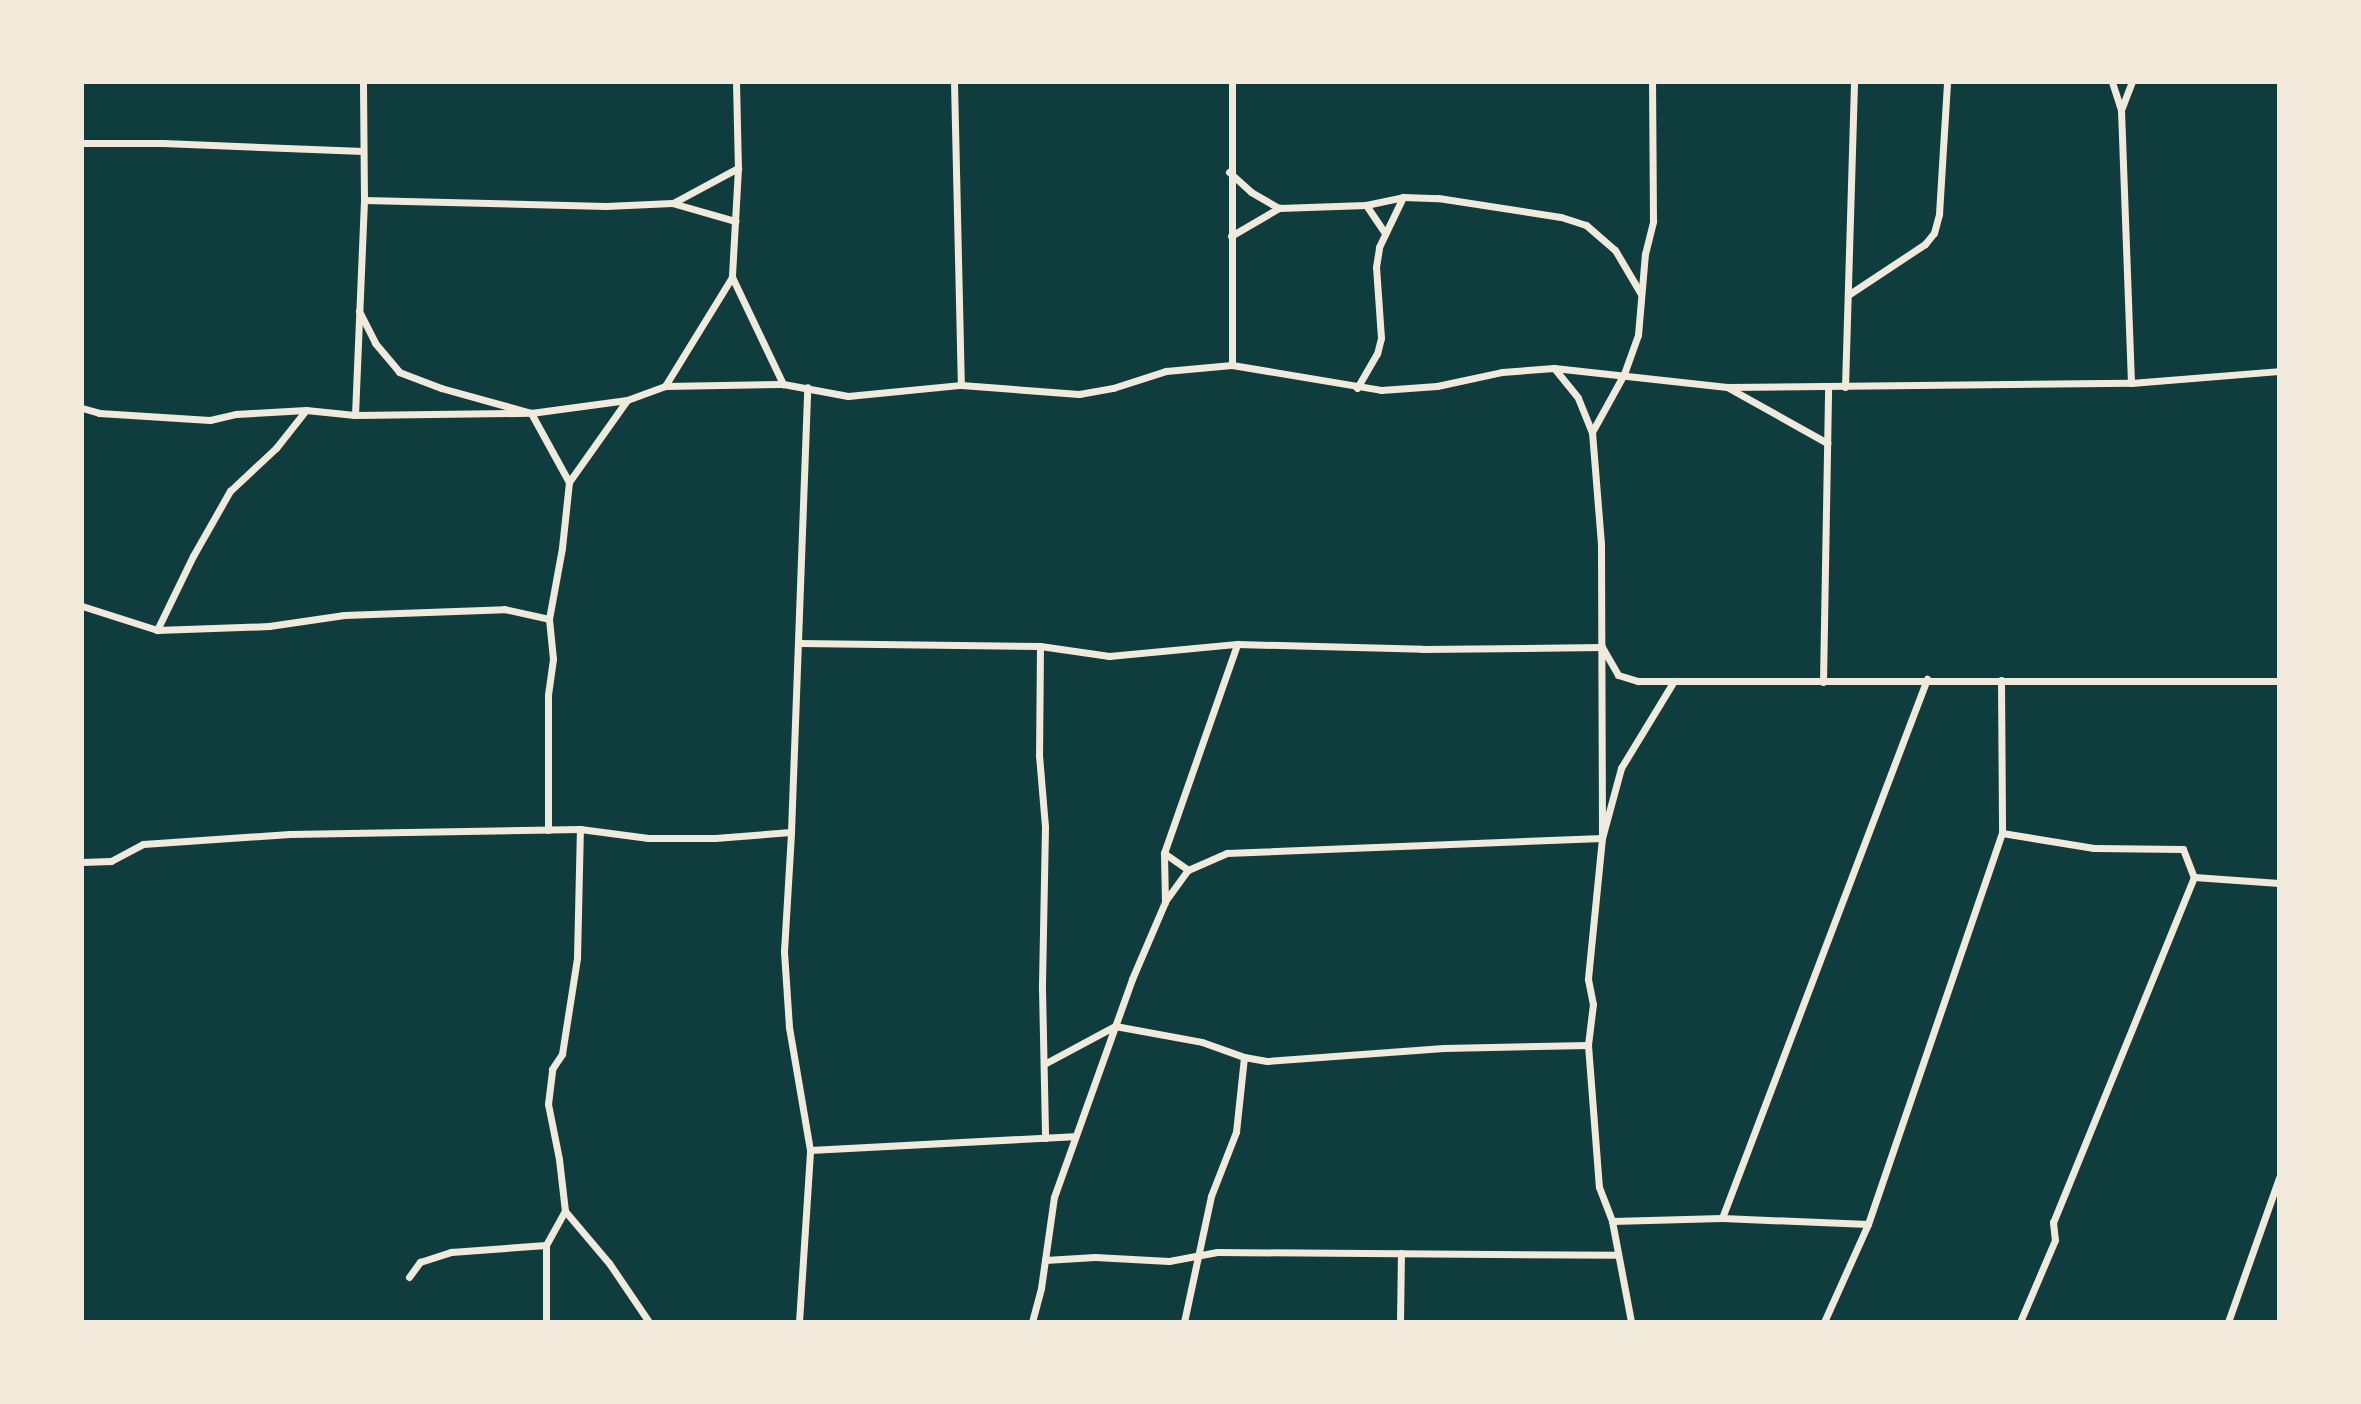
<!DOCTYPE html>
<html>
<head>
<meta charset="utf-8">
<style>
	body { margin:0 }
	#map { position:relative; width:2361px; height:1404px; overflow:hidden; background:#0f3d3e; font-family:"Space Grotesk",sans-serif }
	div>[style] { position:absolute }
	.minor>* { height:7px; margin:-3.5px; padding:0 3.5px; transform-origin:3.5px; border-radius:3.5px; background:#f1e9da }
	span { translate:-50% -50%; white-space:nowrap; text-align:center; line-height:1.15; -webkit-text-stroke:7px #f1e9da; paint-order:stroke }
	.frame { position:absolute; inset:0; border:84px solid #f1e9da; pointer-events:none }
</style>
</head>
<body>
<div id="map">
	<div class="minor">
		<div style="left:736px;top:82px;width:86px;rotate:88.7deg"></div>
		<div style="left:738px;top:168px;width:109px;rotate:93.2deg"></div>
		<div style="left:732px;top:277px;width:119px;rotate:64.5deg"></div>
		<div style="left:954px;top:82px;width:303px;rotate:88.7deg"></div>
		<div style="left:2112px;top:82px;width:29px;rotate:72deg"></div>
		<div style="left:2121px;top:110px;width:273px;rotate:87.9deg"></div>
		<div style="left:2121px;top:110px;width:30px;rotate:-69deg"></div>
		<div style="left:82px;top:143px;width:81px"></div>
		<div style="left:163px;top:143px;width:200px;rotate:2.3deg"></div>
		<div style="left:1229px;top:172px;width:30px;rotate:42deg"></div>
		<div style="left:1251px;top:192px;width:32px;rotate:30deg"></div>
		<div style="left:364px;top:200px;width:242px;rotate:1.4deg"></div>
		<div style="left:606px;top:206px;width:66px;rotate:-2.6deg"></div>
		<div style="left:672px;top:203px;width:66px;rotate:15.9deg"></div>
		<div style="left:673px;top:203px;width:74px;rotate:-28.3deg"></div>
		<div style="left:1366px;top:205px;width:32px;rotate:56deg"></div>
		<div style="left:1231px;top:236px;width:56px;rotate:-30.3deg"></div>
		<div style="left:1279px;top:208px;width:87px;rotate:-2deg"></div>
		<div style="left:1366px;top:205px;width:38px;rotate:-12deg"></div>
		<div style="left:1403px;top:197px;width:35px;rotate:2deg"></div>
		<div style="left:1438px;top:198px;width:124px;rotate:8.8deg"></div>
		<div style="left:1561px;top:217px;width:26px;rotate:18deg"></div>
		<div style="left:1586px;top:225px;width:38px;rotate:41deg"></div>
		<div style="left:1615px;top:250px;width:51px;rotate:59.4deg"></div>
		<div style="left:1848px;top:295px;width:92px;rotate:-33.5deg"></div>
		<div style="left:1925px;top:244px;width:14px;rotate:-51deg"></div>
		<div style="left:1934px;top:233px;width:20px;rotate:-75deg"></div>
		<div style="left:1939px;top:214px;width:132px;rotate:-86.5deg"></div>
		<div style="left:359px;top:311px;width:36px;rotate:63deg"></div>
		<div style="left:375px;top:343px;width:38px;rotate:50deg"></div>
		<div style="left:399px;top:372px;width:45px;rotate:20.9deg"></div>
		<div style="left:441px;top:388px;width:93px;rotate:15.5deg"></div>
		<div style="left:531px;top:413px;width:79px;rotate:61.2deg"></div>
		<div style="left:569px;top:482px;width:66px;rotate:96.1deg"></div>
		<div style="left:562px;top:548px;width:72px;rotate:100.4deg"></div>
		<div style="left:549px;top:619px;width:40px;rotate:84.3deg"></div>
		<div style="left:553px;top:659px;width:36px;rotate:98deg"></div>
		<div style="left:548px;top:695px;width:135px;rotate:90deg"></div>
		<div style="left:1232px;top:365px;width:283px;rotate:-90deg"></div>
		<div style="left:1554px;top:368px;width:38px;rotate:51deg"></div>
		<div style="left:1578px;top:398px;width:37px;rotate:68deg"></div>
		<div style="left:1592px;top:432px;width:113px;rotate:85.4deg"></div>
		<div style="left:1601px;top:545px;width:293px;rotate:89.8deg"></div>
		<div style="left:1602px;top:838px;width:142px;rotate:95.7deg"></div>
		<div style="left:1588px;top:979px;width:25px;rotate:79deg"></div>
		<div style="left:1593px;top:1004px;width:41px;rotate:97deg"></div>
		<div style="left:1588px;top:1045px;width:142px;rotate:85.6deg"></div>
		<div style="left:1599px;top:1187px;width:36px;rotate:69deg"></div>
		<div style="left:1612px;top:1221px;width:103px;rotate:79.3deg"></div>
		<div style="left:665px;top:386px;width:128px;rotate:-58.4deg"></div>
		<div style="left:1727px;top:387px;width:115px;rotate:29.2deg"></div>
		<div style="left:1845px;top:387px;width:305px;rotate:-88.3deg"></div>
		<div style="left:1357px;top:388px;width:39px;rotate:-60deg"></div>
		<div style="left:1377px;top:354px;width:16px;rotate:-76deg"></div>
		<div style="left:1381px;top:338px;width:71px;rotate:-94deg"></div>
		<div style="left:1376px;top:267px;width:20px;rotate:-81deg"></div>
		<div style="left:1379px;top:247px;width:55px;rotate:-64.4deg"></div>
		<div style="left:82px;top:408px;width:18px;rotate:16deg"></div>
		<div style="left:99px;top:413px;width:111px;rotate:3.6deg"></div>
		<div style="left:210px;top:420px;width:27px;rotate:-13deg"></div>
		<div style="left:236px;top:414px;width:70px;rotate:-3.3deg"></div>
		<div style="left:306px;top:410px;width:49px;rotate:5.8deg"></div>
		<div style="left:355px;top:415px;width:176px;rotate:-0.7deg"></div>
		<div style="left:531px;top:413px;width:97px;rotate:-7.7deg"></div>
		<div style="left:627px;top:400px;width:40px;rotate:-20.2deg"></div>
		<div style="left:665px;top:386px;width:118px;rotate:-1deg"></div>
		<div style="left:783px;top:384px;width:66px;rotate:10.5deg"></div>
		<div style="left:848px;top:396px;width:114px;rotate:-5.6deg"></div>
		<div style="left:961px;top:385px;width:118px;rotate:4.4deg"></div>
		<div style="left:1079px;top:394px;width:35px;rotate:-10deg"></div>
		<div style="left:1113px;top:388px;width:56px;rotate:-17.8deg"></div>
		<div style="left:1166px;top:371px;width:66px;rotate:-5.2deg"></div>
		<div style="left:1232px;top:365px;width:151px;rotate:9.5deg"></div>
		<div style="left:1381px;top:390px;width:56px;rotate:-4.1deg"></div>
		<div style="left:1437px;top:386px;width:66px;rotate:-12.2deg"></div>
		<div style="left:1502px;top:372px;width:52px;rotate:-4.4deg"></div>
		<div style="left:1554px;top:368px;width:174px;rotate:6.3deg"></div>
		<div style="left:1727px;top:387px;width:404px;rotate:-0.6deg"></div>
		<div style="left:2131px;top:383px;width:148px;rotate:-4.6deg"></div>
		<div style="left:355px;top:415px;width:215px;rotate:-87.6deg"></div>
		<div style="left:364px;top:200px;width:118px;rotate:-90.5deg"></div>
		<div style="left:1592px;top:432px;width:66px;rotate:-61.1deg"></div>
		<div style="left:1624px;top:374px;width:41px;rotate:-70.3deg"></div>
		<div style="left:1638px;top:335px;width:81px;rotate:-85.1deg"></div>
		<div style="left:1645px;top:254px;width:34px;rotate:-76deg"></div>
		<div style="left:1653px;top:221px;width:139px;rotate:-90.4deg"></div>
		<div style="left:569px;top:482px;width:100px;rotate:-54.7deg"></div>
		<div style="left:82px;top:606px;width:79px;rotate:17.7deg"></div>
		<div style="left:157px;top:630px;width:112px;rotate:-2deg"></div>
		<div style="left:269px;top:626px;width:76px;rotate:-8.3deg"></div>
		<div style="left:344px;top:615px;width:160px;rotate:-2.1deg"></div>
		<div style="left:504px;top:609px;width:46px;rotate:12.5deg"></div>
		<div style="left:157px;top:630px;width:82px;rotate:-64.1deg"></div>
		<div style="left:193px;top:556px;width:75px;rotate:-60.4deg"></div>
		<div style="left:230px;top:491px;width:63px;rotate:-43.1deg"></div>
		<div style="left:276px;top:448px;width:48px;rotate:-51.7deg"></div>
		<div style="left:799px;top:643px;width:241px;rotate:0.7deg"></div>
		<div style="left:1040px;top:646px;width:70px;rotate:8.2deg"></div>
		<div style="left:1109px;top:656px;width:129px;rotate:-5.4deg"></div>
		<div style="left:1237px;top:644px;width:185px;rotate:1.5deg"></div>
		<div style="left:1422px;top:649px;width:180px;rotate:-0.6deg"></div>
		<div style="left:1040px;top:646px;width:109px;rotate:90.5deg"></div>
		<div style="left:1039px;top:755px;width:72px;rotate:85.2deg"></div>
		<div style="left:1045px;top:827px;width:162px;rotate:91.1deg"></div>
		<div style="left:1042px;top:989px;width:149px;rotate:88.8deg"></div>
		<div style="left:1602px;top:647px;width:32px;rotate:60deg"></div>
		<div style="left:1618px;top:675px;width:21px;rotate:17deg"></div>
		<div style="left:1638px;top:681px;width:641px"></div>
		<div style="left:2001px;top:680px;width:153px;rotate:89.6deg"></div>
		<div style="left:2002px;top:833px;width:93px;rotate:9.3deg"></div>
		<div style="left:2094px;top:848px;width:89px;rotate:0.6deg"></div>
		<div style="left:2183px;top:849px;width:30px;rotate:69deg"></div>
		<div style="left:2194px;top:877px;width:373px;rotate:112.2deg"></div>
		<div style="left:2053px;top:1222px;width:18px;rotate:84deg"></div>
		<div style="left:2055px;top:1240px;width:89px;rotate:113.1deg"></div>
		<div style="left:1823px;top:682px;width:295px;rotate:-89deg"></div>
		<div style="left:1164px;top:853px;width:29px;rotate:35deg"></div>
		<div style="left:82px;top:862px;width:29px;rotate:-2deg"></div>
		<div style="left:111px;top:861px;width:36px;rotate:-28deg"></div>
		<div style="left:143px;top:844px;width:147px;rotate:-3.9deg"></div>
		<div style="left:290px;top:834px;width:290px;rotate:-1deg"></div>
		<div style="left:580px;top:829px;width:69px;rotate:7.5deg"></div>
		<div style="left:648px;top:838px;width:67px"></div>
		<div style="left:715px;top:838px;width:76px;rotate:-4.5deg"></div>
		<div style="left:2194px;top:877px;width:85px;rotate:4deg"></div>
		<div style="left:1166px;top:900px;width:37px;rotate:-54deg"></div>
		<div style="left:1188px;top:870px;width:43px;rotate:-23.6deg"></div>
		<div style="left:1227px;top:853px;width:375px;rotate:-2.3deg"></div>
		<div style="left:1602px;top:838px;width:73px;rotate:-74.8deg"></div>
		<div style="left:1621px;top:768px;width:102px;rotate:-58.7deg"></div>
		<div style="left:1046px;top:1063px;width:78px;rotate:-28.2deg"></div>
		<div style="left:1115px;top:1026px;width:88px;rotate:10.4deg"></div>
		<div style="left:1202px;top:1042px;width:45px;rotate:19.7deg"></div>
		<div style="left:1244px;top:1057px;width:23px;rotate:10deg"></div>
		<div style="left:1267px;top:1061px;width:177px;rotate:-4.2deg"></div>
		<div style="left:1444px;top:1048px;width:144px;rotate:-1.2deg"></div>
		<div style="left:810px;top:1150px;width:264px;rotate:-3deg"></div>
		<div style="left:565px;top:1211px;width:68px;rotate:49.8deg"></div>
		<div style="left:609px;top:1263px;width:71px;rotate:55.9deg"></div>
		<div style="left:1722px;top:1218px;width:577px;rotate:-69.18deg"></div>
		<div style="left:1612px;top:1221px;width:110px;rotate:-1.6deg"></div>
		<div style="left:1722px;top:1218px;width:146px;rotate:2.4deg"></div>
		<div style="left:1045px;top:1260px;width:50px;rotate:-3.4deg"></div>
		<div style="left:1095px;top:1257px;width:74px;rotate:3.1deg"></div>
		<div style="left:1169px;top:1261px;width:49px;rotate:-10.6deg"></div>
		<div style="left:1217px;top:1252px;width:400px;rotate:0.4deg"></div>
		<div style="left:409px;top:1277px;width:19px;rotate:-54deg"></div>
		<div style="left:420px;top:1262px;width:33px;rotate:-18deg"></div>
		<div style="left:451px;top:1252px;width:95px;rotate:-4.2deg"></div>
		<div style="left:546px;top:1322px;width:77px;rotate:-90deg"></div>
		<div style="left:546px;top:1245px;width:39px;rotate:-61deg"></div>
		<div style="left:565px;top:1211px;width:52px;rotate:-96.6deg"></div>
		<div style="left:559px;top:1159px;width:56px;rotate:-101.3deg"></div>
		<div style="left:548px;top:1104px;width:35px;rotate:-83deg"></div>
		<div style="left:552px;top:1069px;width:18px;rotate:-56deg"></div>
		<div style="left:562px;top:1054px;width:97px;rotate:-81.1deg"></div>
		<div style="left:577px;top:958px;width:129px;rotate:-88.7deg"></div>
		<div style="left:799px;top:1322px;width:172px;rotate:-86.3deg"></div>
		<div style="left:810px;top:1150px;width:125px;rotate:-99.7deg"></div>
		<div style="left:789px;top:1027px;width:76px;rotate:-93.8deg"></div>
		<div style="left:784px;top:951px;width:119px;rotate:-86.6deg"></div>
		<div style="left:791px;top:832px;width:445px;rotate:-87.9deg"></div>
		<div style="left:1032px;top:1322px;width:35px;rotate:-75deg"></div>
		<div style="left:1041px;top:1288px;width:92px;rotate:-81.9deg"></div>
		<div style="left:1054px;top:1197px;width:232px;rotate:-70.3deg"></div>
		<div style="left:1132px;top:979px;width:84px;rotate:-66.8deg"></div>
		<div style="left:1165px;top:902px;width:49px;rotate:-91.2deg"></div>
		<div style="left:1164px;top:853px;width:221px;rotate:-70.7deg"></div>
		<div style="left:1184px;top:1322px;width:129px;rotate:-77.9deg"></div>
		<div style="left:1211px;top:1196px;width:69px;rotate:-68.7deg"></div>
		<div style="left:1236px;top:1132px;width:75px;rotate:-83.9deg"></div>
		<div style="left:1400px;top:1322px;width:69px;rotate:-89.2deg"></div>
		<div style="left:1824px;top:1322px;width:107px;rotate:-65.8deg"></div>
		<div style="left:1868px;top:1224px;width:413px;rotate:-71.1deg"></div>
		<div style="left:2228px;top:1322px;width:153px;rotate:-70.5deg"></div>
	</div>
	<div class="frame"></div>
</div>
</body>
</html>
